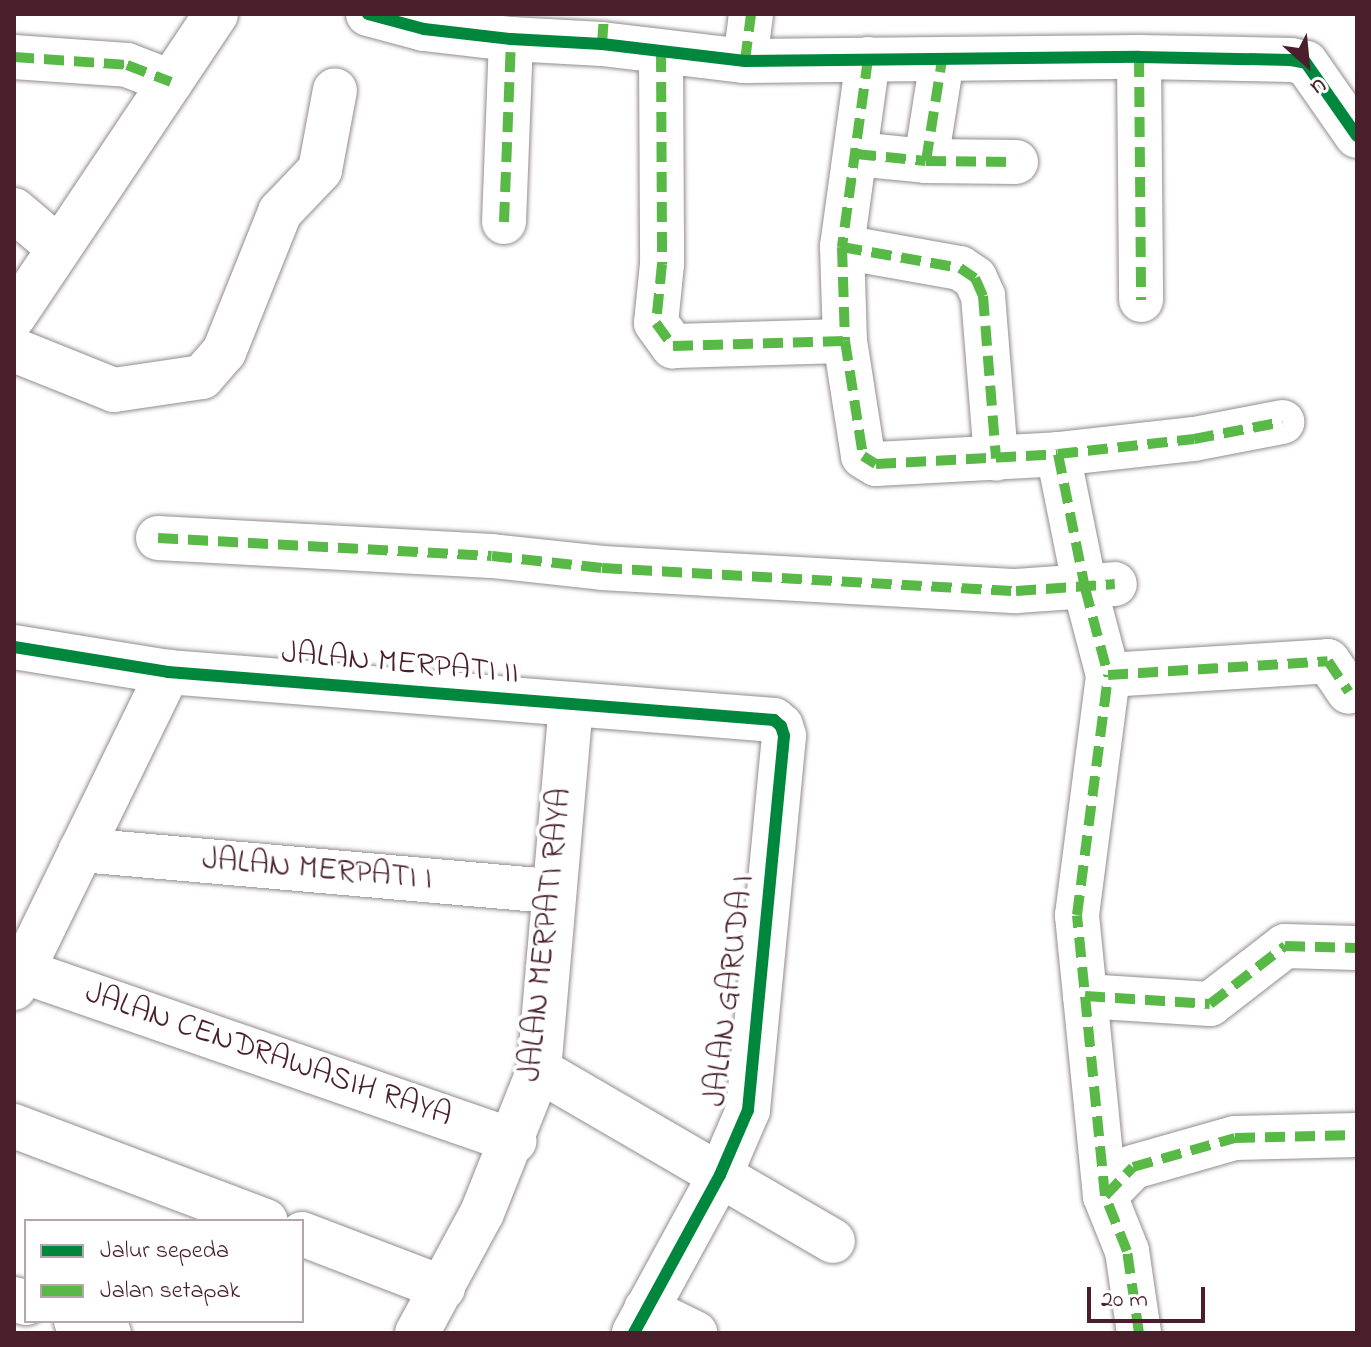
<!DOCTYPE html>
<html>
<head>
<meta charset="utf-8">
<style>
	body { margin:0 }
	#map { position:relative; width:1371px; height:1347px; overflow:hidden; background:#fff; font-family:"Indie Flower",sans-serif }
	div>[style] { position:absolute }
	.roads { filter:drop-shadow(0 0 2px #948c8e) drop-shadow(0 0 2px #948c8e) }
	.minor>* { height:44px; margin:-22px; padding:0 22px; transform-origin:22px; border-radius:22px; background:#fff }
	.quiet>* { height:10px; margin-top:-5px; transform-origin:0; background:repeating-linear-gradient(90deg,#58b947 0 20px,transparent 0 30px) }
	.cycleway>* { height:12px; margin:-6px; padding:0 6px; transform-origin:6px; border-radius:6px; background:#00873e }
	span { translate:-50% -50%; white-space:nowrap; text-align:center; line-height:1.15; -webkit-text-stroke:8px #fff; paint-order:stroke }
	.street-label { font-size:32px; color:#4a1f2b }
	.frame { position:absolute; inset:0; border:16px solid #4a1f2b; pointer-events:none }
	.legend { position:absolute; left:24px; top:1219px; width:280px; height:104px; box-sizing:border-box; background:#fff; border:2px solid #b7a5aa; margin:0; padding:10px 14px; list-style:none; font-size:24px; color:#4a1f2b }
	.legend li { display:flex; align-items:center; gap:16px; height:40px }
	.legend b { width:40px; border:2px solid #b7a5aa }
	.north { position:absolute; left:1267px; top:24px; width:80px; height:80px; -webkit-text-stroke:6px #fff; paint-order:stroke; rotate:153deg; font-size:22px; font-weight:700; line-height:32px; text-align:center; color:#4a1f2b }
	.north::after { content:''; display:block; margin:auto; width:28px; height:36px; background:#4a1f2b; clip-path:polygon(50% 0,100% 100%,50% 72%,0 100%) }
	.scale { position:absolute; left:1087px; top:1287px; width:118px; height:36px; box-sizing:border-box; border:4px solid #4a1f2b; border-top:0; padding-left:10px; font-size:24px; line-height:28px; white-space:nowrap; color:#4a1f2b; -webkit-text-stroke:6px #fff; paint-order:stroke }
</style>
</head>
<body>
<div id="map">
	<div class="roads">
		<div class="minor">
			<div style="left:368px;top:14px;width:58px;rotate:15deg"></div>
			<div style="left:424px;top:29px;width:88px;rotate:6.6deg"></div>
			<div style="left:511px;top:39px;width:91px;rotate:3.1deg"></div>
			<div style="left:602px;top:44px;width:144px;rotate:6.8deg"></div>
			<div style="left:745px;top:61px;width:394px;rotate:-0.6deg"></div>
			<div style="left:1139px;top:57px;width:152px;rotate:1.1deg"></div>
			<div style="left:1291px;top:60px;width:15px;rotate:11deg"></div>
			<div style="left:1306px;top:63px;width:89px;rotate:55.1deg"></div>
			<div style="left:661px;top:52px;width:212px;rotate:89.7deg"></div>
			<div style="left:662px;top:264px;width:59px;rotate:95.8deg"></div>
			<div style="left:656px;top:323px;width:29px;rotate:54deg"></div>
			<div style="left:673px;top:346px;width:172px;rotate:-1.7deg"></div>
			<div style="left:14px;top:57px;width:113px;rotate:4deg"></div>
			<div style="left:127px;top:65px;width:47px;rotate:21.1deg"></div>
			<div style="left:1139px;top:57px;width:243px;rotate:89.5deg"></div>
			<div style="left:868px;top:59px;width:190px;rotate:97.9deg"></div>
			<div style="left:842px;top:247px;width:94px;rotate:88.2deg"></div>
			<div style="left:845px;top:341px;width:116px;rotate:81.1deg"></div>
			<div style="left:863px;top:456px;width:15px;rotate:32deg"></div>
			<div style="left:876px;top:464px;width:182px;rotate:-3.1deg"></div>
			<div style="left:1058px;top:454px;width:137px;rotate:-6.3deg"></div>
			<div style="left:1194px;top:439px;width:90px;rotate:-10.9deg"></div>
			<div style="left:745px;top:61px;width:47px;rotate:-82.7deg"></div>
			<div style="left:856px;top:154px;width:70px;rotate:5.7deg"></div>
			<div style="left:926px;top:161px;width:90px;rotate:0.6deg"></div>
			<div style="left:926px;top:161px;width:102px;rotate:-81deg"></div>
			<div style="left:14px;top:210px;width:59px;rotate:40.2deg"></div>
			<div style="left:504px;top:222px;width:183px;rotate:-87.8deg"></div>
			<div style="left:842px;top:247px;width:120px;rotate:10.1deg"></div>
			<div style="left:960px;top:268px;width:18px;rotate:34deg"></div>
			<div style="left:975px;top:278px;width:20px;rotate:66deg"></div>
			<div style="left:983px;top:296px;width:163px;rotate:85.4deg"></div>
			<div style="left:14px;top:316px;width:363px;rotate:-56.2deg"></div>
			<div style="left:14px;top:350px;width:108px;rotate:21.8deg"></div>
			<div style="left:114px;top:390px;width:89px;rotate:-8.4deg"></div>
			<div style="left:202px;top:377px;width:33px;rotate:-49deg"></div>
			<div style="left:224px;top:352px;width:151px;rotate:-68.2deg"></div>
			<div style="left:280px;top:212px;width:58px;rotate:-46.4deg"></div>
			<div style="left:320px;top:170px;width:81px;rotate:-79.4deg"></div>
			<div style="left:1058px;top:454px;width:137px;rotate:78.6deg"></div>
			<div style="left:1085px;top:588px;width:90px;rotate:75.2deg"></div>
			<div style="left:158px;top:538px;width:334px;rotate:3.1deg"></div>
			<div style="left:492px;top:556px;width:111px;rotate:6.2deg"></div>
			<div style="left:602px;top:568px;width:415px;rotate:3.2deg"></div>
			<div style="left:1016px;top:591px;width:99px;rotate:-4deg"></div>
			<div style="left:14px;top:647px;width:156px;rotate:9.2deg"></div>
			<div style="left:168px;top:672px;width:608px;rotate:4.53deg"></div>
			<div style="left:774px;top:720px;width:9px;rotate:41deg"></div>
			<div style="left:781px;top:726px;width:10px;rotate:73deg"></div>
			<div style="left:784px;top:736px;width:376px;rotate:95.5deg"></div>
			<div style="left:748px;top:1110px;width:71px;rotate:113.3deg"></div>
			<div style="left:720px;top:1175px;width:180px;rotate:118.6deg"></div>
			<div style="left:81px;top:850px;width:474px;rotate:5deg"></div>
			<div style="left:22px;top:971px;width:521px;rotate:19.06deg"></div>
			<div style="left:14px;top:988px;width:352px;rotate:-64deg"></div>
			<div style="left:1085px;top:996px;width:125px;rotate:3.7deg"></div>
			<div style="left:1210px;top:1004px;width:95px;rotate:-37.7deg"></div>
			<div style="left:1285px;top:946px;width:72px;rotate:1.6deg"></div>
			<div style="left:539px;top:1070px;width:340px;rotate:30.2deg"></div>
			<div style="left:14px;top:1126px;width:269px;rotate:20.7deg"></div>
			<div style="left:1105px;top:1196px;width:40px;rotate:-46deg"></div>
			<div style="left:1133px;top:1167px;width:106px;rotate:-15.9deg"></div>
			<div style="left:1235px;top:1138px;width:122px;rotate:-1.4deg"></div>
			<div style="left:302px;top:1234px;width:151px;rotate:21deg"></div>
			<div style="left:14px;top:1299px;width:13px;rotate:18deg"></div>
			<div style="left:646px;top:1309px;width:55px;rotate:26.1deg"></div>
			<div style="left:76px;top:1321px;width:35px;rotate:20deg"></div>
			<div style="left:417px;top:1333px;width:136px;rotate:-61.6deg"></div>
			<div style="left:482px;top:1213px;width:154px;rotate:-68.3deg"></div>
			<div style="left:539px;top:1070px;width:367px;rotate:-85deg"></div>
			<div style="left:1139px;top:1333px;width:83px;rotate:-98.3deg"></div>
			<div style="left:1127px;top:1251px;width:59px;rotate:-111.8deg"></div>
			<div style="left:1105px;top:1196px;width:282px;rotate:-95.7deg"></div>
			<div style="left:1077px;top:915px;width:242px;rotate:-82.6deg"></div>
			<div style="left:1108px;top:675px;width:220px;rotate:-3.6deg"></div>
			<div style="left:1328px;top:661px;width:37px;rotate:56deg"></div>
		</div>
	</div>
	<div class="quiet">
		<div style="left:602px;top:44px;width:30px;rotate:-86deg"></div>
		<div style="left:661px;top:52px;width:212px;rotate:89.7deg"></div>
		<div style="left:662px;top:264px;width:59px;rotate:95.8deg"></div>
		<div style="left:656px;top:323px;width:29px;rotate:54deg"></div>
		<div style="left:673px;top:346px;width:172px;rotate:-1.7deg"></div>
		<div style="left:14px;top:57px;width:113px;rotate:4deg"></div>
		<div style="left:127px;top:65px;width:47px;rotate:21.1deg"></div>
		<div style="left:1139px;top:57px;width:243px;rotate:89.5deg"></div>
		<div style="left:868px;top:59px;width:190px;rotate:97.9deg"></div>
		<div style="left:842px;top:247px;width:94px;rotate:88.2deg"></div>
		<div style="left:845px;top:341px;width:116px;rotate:81.1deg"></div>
		<div style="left:863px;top:456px;width:15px;rotate:32deg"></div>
		<div style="left:876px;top:464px;width:182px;rotate:-3.1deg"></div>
		<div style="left:1058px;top:454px;width:137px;rotate:-6.3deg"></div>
		<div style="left:1194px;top:439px;width:90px;rotate:-10.9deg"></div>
		<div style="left:745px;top:61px;width:47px;rotate:-82.7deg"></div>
		<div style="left:856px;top:154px;width:70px;rotate:5.7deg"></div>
		<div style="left:926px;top:161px;width:90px;rotate:0.6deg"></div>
		<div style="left:926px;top:161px;width:102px;rotate:-81deg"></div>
		<div style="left:504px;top:222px;width:183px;rotate:-87.8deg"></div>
		<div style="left:842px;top:247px;width:120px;rotate:10.1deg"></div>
		<div style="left:960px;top:268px;width:18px;rotate:34deg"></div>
		<div style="left:975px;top:278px;width:20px;rotate:66deg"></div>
		<div style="left:983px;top:296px;width:163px;rotate:85.4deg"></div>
		<div style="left:1058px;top:454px;width:137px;rotate:78.6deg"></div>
		<div style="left:1085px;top:588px;width:90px;rotate:75.2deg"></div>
		<div style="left:158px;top:538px;width:334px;rotate:3.1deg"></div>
		<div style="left:492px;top:556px;width:111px;rotate:6.2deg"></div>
		<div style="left:602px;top:568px;width:415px;rotate:3.2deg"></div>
		<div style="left:1016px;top:591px;width:99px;rotate:-4deg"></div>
		<div style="left:1085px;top:996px;width:125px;rotate:3.7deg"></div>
		<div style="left:1210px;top:1004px;width:95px;rotate:-37.7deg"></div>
		<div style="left:1285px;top:946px;width:72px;rotate:1.6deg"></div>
		<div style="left:1105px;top:1196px;width:40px;rotate:-46deg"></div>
		<div style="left:1133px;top:1167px;width:106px;rotate:-15.9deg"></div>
		<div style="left:1235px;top:1138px;width:122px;rotate:-1.4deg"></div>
		<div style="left:1139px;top:1333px;width:83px;rotate:-98.3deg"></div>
		<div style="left:1127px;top:1251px;width:59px;rotate:-111.8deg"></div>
		<div style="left:1105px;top:1196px;width:282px;rotate:-95.7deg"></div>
		<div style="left:1077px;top:915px;width:242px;rotate:-82.6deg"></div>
		<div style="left:1108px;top:675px;width:220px;rotate:-3.6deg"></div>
		<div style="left:1328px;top:661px;width:37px;rotate:56deg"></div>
	</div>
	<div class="cycleway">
		<div style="left:368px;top:14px;width:58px;rotate:15deg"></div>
		<div style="left:424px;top:29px;width:88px;rotate:6.6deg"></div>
		<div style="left:511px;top:39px;width:91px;rotate:3.1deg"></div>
		<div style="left:602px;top:44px;width:144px;rotate:6.8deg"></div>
		<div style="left:745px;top:61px;width:394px;rotate:-0.6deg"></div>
		<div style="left:1139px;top:57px;width:152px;rotate:1.1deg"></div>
		<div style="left:1291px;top:60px;width:15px;rotate:11deg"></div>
		<div style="left:1306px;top:63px;width:89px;rotate:55.1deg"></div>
		<div style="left:14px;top:647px;width:156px;rotate:9.2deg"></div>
		<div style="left:168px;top:672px;width:608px;rotate:4.53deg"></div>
		<div style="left:774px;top:720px;width:9px;rotate:41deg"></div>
		<div style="left:781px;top:726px;width:10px;rotate:73deg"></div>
		<div style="left:784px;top:736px;width:376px;rotate:95.5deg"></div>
		<div style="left:748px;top:1110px;width:71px;rotate:113.3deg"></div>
		<div style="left:720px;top:1175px;width:180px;rotate:118.6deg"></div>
	</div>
	<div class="street-label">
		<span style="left:400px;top:665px;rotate:5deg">JALAN MERPATI II</span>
		<span style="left:317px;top:871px;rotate:5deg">JALAN MERPATI I</span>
		<span style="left:547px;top:935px;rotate:-84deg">JALAN MERPATI RAYA</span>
		<span style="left:731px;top:991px;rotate:-83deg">JALAN GARUDA I</span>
		<span style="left:268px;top:1056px;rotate:19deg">JALAN CENDRAWASIH RAYA</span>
	</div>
	<div class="frame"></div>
	<ul class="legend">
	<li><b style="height:10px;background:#00873e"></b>Jalur sepeda</li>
	<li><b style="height:10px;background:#58b947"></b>Jalan setapak</li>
	</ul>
	<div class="north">U</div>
	<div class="scale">20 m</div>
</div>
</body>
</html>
